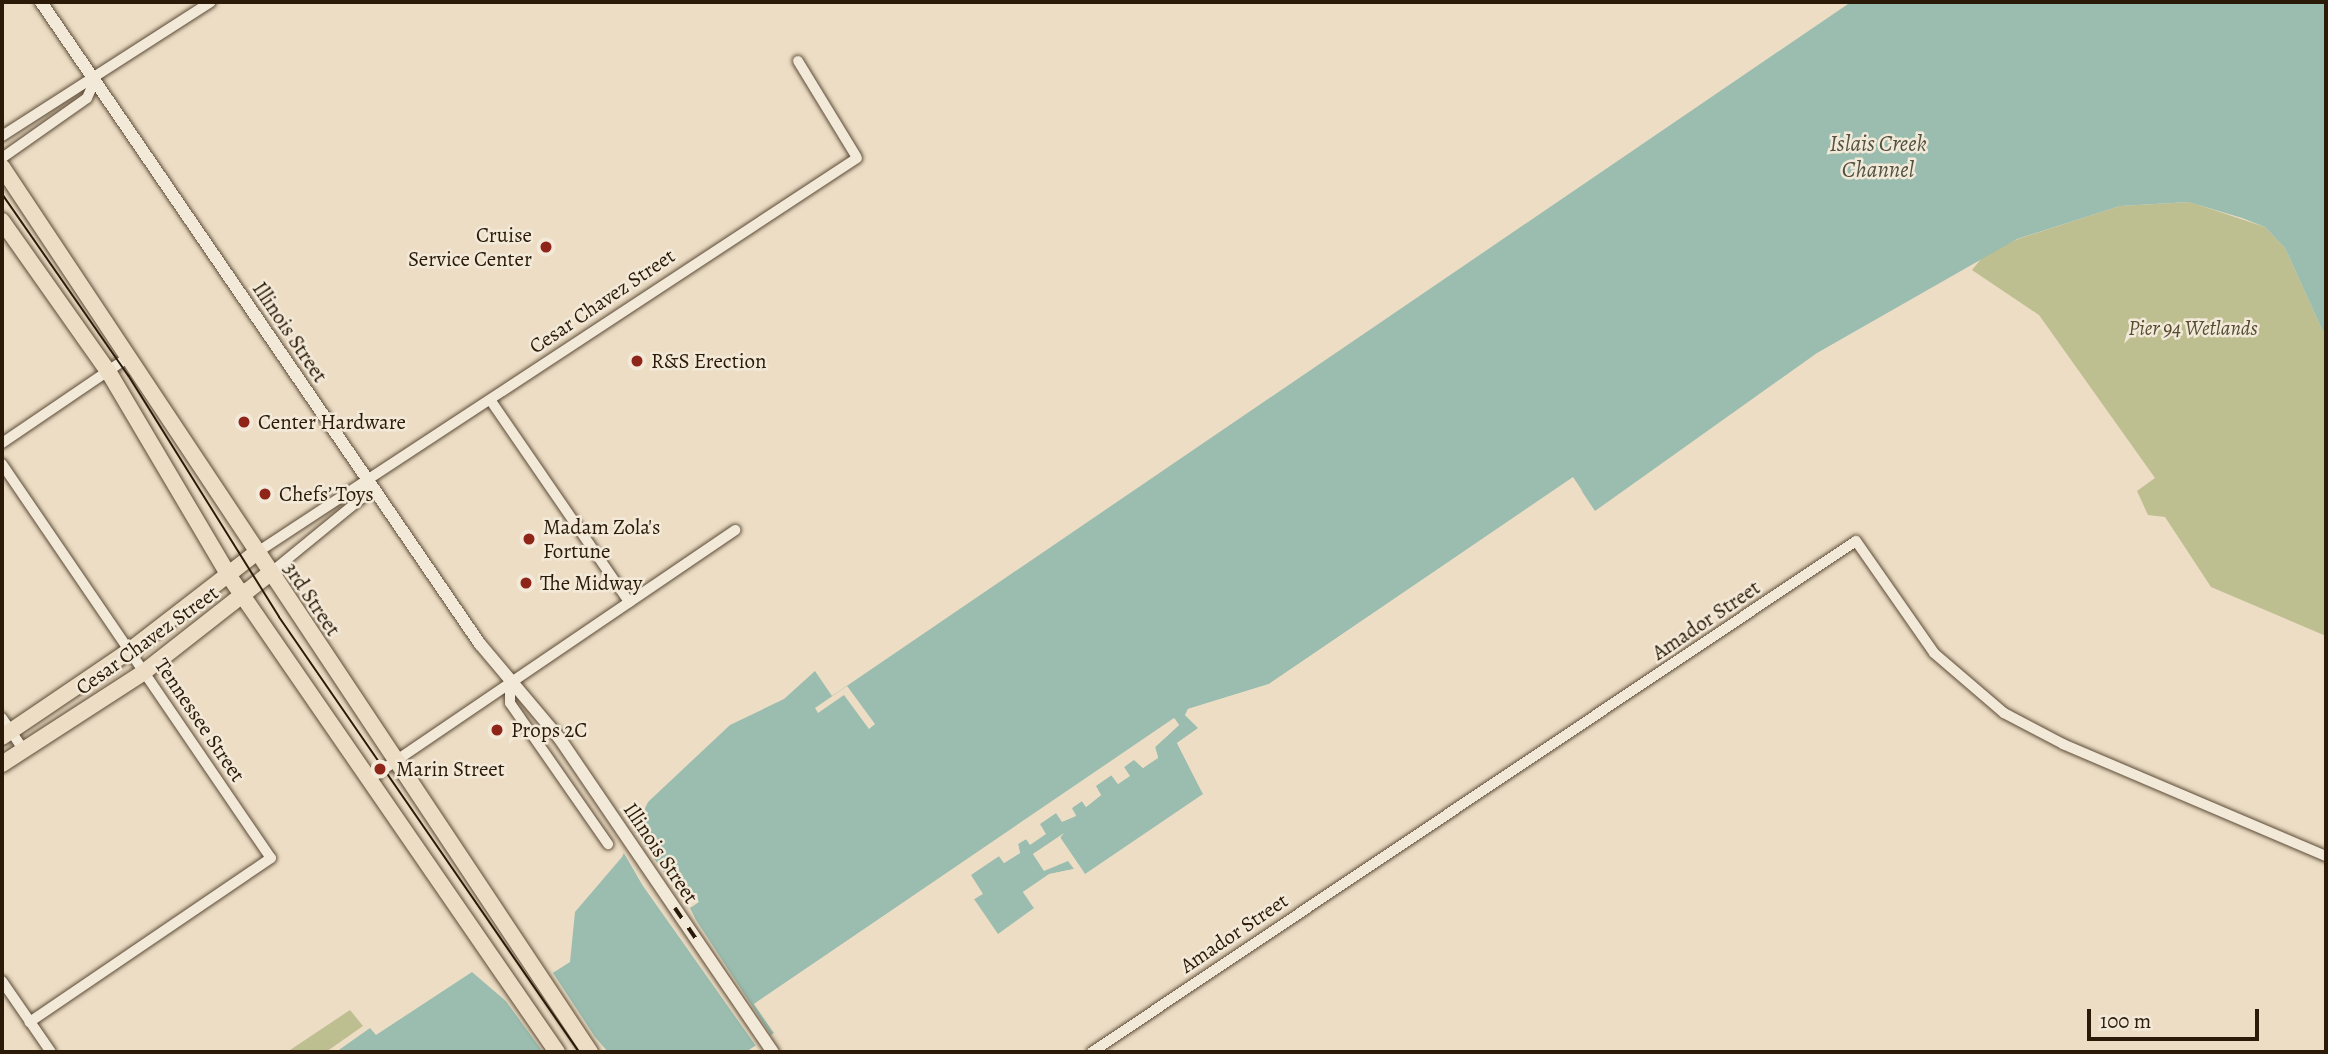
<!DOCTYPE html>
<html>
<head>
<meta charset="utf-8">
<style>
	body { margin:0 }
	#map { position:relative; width:2328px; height:1054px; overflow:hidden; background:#edddc5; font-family:Alegreya,serif }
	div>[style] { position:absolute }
	.green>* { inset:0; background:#bebf91 }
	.water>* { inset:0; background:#9abdaf }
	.pier>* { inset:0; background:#edddc5 }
	.roads { filter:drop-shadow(0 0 2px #5b4b36) drop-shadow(0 0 2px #5b4b36) }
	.minor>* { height:10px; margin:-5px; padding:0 5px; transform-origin:5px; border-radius:5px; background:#f3e9d9 }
	.tertiary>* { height:12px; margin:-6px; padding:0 6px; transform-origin:6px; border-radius:6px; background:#f3e9d9 }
	.primary>* { height:16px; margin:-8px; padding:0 8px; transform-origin:8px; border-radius:8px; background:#edddc5 }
	.tram>* { height:2px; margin:-1px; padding:0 1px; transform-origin:1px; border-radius:1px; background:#2a1a07 }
	.rail>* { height:3.5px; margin-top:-1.75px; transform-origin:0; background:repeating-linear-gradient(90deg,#2a1a07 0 12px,transparent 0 24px) }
	.dots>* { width:19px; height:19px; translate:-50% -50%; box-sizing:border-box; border:4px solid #f3e9d9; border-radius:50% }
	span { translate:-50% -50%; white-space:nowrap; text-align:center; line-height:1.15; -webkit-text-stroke:5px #f3e9d9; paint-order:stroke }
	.poi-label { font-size:21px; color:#2a1a07 }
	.right { translate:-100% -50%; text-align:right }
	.left { translate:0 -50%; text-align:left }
	.street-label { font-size:21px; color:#2a1a07 }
	.park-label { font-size:21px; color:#564c30; font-style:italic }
	.water-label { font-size:23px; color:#515342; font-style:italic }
	.frame { position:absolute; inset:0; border:4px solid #2a1a07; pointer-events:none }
	.scale { position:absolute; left:2087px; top:1009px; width:172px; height:32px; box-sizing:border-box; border:4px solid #2a1a07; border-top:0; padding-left:9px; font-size:21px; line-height:24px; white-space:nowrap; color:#2a1a07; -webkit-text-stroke:5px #f3e9d9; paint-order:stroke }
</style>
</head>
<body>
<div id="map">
	<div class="green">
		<div style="clip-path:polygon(2190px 202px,2265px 227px,2285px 248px,2326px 338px,2326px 636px,2211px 587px,2165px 517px,2148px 515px,2137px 491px,2155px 478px,2039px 315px,1972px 270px,1986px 253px,2018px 239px,2120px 206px)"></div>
		<div style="clip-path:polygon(350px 1010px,363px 1026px,326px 1052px,287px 1052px)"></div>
	</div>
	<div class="water">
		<div style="clip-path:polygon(1851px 2px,2326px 2px,2326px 338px,2285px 248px,2265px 227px,2242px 218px,2189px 202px,2120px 206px,2017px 239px,1817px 353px,1595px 511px,1573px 478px,1269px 684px,1188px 709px,1185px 715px,1199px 728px,1177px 743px,1203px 794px,1085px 874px,1060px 837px,1033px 854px,1044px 870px,1069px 860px,1074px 869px,1050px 874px,1023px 892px,1034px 908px,998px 934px,974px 899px,982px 893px,970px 875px,999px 856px,1004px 863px,1020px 853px,1018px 844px,1026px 839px,1030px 844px,1045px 834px,1039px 824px,1056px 813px,1062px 821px,1076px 815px,1071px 808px,1082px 801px,1086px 807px,1101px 795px,1095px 786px,1112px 775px,1118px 784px,1129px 776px,1124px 767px,1134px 759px,1143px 768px,1158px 758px,1155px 747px,1179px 725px,1175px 719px,754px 1004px,774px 1033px,746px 1052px,336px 1052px,370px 1028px,376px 1035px,472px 972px,507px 1002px,570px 962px,575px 912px,622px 857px,648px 802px,730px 725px,784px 699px,815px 671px,832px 696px)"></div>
	</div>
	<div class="pier">
		<div style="clip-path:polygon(1573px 477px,1583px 492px,1572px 482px,1271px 687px,1190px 712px,1202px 729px,1182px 744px,1203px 794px,1177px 743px,1198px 728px,1185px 715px,1188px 709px,1269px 684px)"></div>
		<div style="clip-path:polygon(847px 686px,875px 724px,869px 729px,844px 695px,818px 713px,815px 708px)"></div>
		<div style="clip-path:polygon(1174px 718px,1179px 725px,1155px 747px,1158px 757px,1143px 768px,1134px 760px,1124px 767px,1130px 776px,1118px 784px,1111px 775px,1096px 786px,1101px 795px,1086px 807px,1082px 801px,1072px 808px,1076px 816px,1062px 822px,1056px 813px,1040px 824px,1046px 834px,1030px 845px,1026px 839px,1018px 844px,1020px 853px,1004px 863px,999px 856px,971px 875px,983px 894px,971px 901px,978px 893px,968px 873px,998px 853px,1005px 858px,1024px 835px,1031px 840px,1041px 833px,1036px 822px,1055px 810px,1063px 817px,1069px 805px,1097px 794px,1093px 784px,1110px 772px,1119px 779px,1125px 775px,1120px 766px,1133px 756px,1144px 763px,1155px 756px,1152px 745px,1174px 723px,759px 1005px,774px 1033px,754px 1004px)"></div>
		<div style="clip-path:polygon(632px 828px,684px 900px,694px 894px,699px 902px,690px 908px,696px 920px,771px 1035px,756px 1046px,643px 886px,622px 850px)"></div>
		<div style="clip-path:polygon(1064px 833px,1060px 838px,1085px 874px,1078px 870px,1066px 878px,1048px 879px,1028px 893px,1034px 908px,1023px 892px,1049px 874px,1074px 869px,1068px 861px,1044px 871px,1033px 854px)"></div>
		<div style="clip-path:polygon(551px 970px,595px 1037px,608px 1052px,543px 1052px,503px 997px)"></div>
	</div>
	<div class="roads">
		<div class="minor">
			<div style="left:798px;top:61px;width:111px;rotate:58.6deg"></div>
			<div style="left:2px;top:136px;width:248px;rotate:-32.7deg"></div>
			<div style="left:2px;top:158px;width:104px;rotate:-35.2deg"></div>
			<div style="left:87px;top:98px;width:20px;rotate:-66deg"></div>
			<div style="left:491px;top:401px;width:244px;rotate:55.5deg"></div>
			<div style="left:2px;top:443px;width:151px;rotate:-34.2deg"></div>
			<div style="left:2px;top:464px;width:477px;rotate:55.7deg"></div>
			<div style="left:271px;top:858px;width:292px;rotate:145.8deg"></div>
			<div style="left:256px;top:553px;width:719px;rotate:-33.31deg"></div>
			<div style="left:269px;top:574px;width:120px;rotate:-39.3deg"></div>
			<div style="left:362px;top:498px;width:18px;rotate:-63deg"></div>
			<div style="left:510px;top:682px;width:21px;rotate:90deg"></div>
			<div style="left:510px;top:703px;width:172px;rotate:55.2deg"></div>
			<div style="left:2px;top:718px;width:40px;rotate:56deg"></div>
			<div style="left:369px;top:779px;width:443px;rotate:-34.2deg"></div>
			<div style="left:2px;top:981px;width:86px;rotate:55.4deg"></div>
			<div style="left:1092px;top:1052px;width:919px;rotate:-33.78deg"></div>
			<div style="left:1856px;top:541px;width:136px;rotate:55.1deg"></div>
			<div style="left:1934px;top:653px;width:92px;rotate:40.6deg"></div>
			<div style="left:2004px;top:713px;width:67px;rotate:27.7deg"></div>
			<div style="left:2063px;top:744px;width:286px;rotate:23.1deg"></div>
		</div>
		<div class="tertiary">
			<div style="left:41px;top:2px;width:778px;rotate:55.64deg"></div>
			<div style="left:480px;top:644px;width:124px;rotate:49.9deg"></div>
			<div style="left:560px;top:739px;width:379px;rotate:55.8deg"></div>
		</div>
		<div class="primary">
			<div style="left:2px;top:167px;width:1063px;rotate:56.4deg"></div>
			<div style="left:2px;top:221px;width:184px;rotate:54.8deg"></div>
			<div style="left:108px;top:371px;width:238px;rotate:59.4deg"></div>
			<div style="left:229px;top:576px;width:578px;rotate:55.43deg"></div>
			<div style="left:2px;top:737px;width:153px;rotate:-34.1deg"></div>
			<div style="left:129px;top:651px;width:160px;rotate:-37.7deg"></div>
			<div style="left:2px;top:764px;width:169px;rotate:-32.9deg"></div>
			<div style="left:144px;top:672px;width:159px;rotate:-38.1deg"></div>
		</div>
	</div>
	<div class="tram">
		<div style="left:2px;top:194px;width:221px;rotate:55.2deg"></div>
		<div style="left:128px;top:375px;width:285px;rotate:58deg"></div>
		<div style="left:279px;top:617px;width:528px;rotate:55.41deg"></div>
	</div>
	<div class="rail">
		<div style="left:675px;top:908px;width:46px;rotate:55.6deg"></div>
	</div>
	<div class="dots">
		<div style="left:546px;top:247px;background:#8f2418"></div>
		<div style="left:637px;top:361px;background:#8f2418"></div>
		<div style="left:244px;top:422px;background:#8f2418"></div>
		<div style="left:265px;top:494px;background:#8f2418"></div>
		<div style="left:529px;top:539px;background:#8f2418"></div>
		<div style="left:526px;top:583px;background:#8f2418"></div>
		<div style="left:497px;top:730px;background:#8f2418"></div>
		<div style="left:380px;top:769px;background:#8f2418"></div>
	</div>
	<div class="poi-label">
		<span class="right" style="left:532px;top:247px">Cruise<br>Service Center</span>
		<span class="left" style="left:651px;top:361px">R&amp;S Erection</span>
		<span class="left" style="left:258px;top:422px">Center Hardware</span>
		<span class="left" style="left:279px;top:494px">Chefs’ Toys</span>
		<span class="left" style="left:543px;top:539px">Madam Zola's<br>Fortune</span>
		<span class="left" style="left:540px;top:583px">The Midway</span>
		<span class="left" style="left:511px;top:730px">Props 2C</span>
		<span class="left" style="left:396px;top:769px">Marin Street</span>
	</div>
	<div class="street-label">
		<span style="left:602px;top:301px;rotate:-34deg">Cesar Chavez Street</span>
		<span style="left:290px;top:332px;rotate:56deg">Illinois Street</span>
		<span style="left:312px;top:599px;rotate:56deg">3rd Street</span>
		<span style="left:1706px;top:620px;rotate:-34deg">Amador Street</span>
		<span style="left:147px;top:640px;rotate:-36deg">Cesar Chavez Street</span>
		<span style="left:200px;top:720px;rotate:56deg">Tennessee Street</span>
		<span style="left:661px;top:853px;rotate:56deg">Illinois Street</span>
		<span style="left:1234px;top:933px;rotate:-34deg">Amador Street</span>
	</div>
	<div class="park-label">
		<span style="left:2193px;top:328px">Pier 94 Wetlands</span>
	</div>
	<div class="water-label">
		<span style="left:1878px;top:157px">Islais Creek<br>Channel</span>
	</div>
	<div class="frame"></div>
	<div class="scale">100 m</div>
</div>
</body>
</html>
